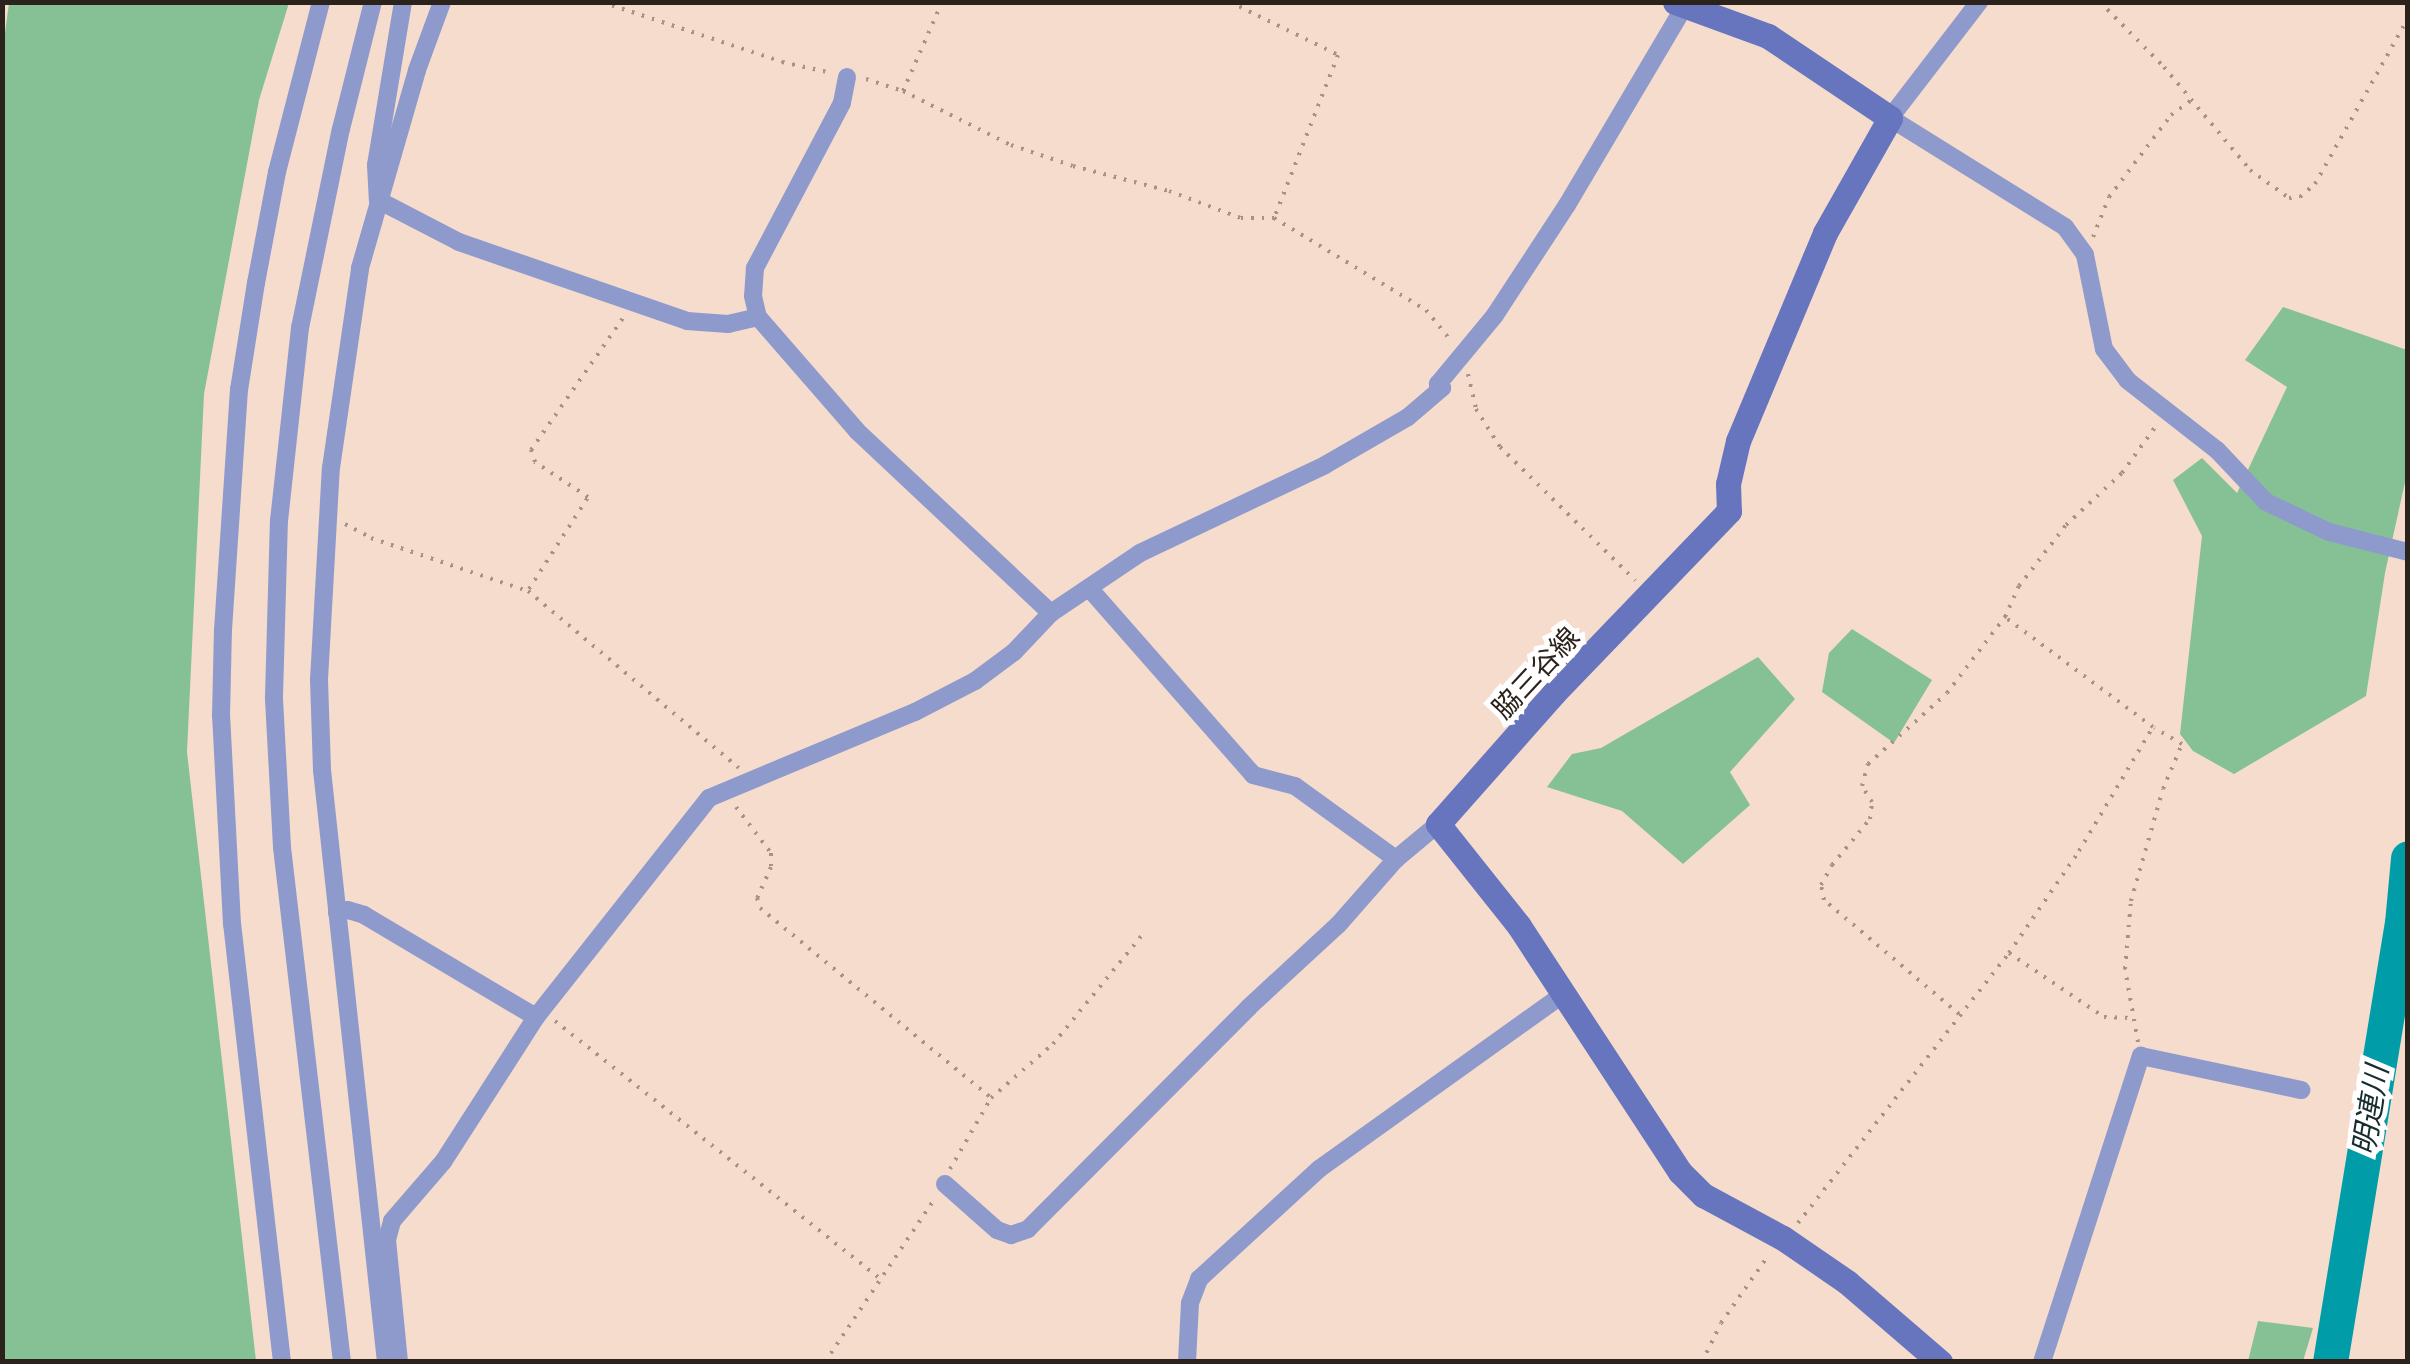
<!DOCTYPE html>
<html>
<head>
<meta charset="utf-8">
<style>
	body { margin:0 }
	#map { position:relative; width:2410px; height:1364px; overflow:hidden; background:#f6dccc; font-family:Lato,"Noto Sans JP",sans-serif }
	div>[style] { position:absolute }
	.green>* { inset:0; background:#86c196 }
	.river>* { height:35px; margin:-17.5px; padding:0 17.5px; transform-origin:17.5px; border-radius:17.5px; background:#009ca8 }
	.path>* { height:4px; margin-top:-2px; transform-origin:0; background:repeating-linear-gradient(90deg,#a69286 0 2.5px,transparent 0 10.5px) }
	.minor>* { height:18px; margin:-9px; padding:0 9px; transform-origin:9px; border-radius:9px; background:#8e9acc }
	.secondary>* { height:25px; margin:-12.5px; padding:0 12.5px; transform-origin:12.5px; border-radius:12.5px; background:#6775bf }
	span { translate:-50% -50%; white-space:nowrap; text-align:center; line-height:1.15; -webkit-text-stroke:10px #fff; paint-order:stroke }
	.street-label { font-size:28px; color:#2c221c }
	.water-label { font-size:30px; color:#182d2f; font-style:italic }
	.frame { position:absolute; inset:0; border:5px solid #2c221c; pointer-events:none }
</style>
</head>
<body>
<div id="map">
	<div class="green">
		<div style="clip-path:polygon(9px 3px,289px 3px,259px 100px,204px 394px,187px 752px,256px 1361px,3px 1361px,2px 55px)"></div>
		<div style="clip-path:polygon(2283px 307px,2407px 350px,2407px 473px,2385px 573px,2366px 696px,2234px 774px,2193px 751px,2180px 734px,2202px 536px,2173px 480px,2202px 458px,2237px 493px,2287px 387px,2245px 360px)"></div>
		<div style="clip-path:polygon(1852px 629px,1932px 680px,1894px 743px,1822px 692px,1829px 653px)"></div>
		<div style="clip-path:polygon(1758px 657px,1795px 699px,1730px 772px,1750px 805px,1683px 864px,1622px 811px,1547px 787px,1572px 754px,1601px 748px)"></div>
		<div style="clip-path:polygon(2258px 1321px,2313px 1328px,2303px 1361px,2248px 1361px)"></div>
	</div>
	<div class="river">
		<div style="left:2330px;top:1362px;width:445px;rotate:-80.7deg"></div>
		<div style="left:2402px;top:923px;width:65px;rotate:-84.7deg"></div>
	</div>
	<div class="path">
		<div style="left:602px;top:2px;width:190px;rotate:18.4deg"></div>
		<div style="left:782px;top:62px;width:51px;rotate:12.4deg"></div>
		<div style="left:1230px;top:2px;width:120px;rotate:26.1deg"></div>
		<div style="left:1338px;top:55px;width:175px;rotate:111.4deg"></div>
		<div style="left:2100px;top:2px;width:91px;rotate:45.4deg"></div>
		<div style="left:2164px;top:67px;width:134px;rotate:50.1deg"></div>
		<div style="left:2250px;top:170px;width:48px;rotate:35.7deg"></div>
		<div style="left:2289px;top:198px;width:11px;rotate:-5deg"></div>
		<div style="left:2300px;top:197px;width:20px;rotate:-41deg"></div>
		<div style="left:2315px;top:184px;width:190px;rotate:-60.7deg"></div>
		<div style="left:866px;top:79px;width:39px;rotate:18deg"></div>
		<div style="left:903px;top:91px;width:121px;rotate:26.6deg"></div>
		<div style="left:1011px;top:145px;width:65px;rotate:18.7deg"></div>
		<div style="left:1073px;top:166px;width:99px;rotate:14.6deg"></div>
		<div style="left:1169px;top:191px;width:77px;rotate:20.6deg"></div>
		<div style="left:1241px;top:218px;width:33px"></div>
		<div style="left:1274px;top:218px;width:178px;rotate:31.2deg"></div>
		<div style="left:1426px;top:310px;width:38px;rotate:51deg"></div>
		<div style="left:903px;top:91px;width:97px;rotate:-66.3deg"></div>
		<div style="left:2093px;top:237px;width:43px;rotate:-68.2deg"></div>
		<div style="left:2109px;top:197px;width:103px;rotate:-52.9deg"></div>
		<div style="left:2171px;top:115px;width:24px;rotate:-36deg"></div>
		<div style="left:1468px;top:374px;width:36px;rotate:77deg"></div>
		<div style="left:1476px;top:409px;width:45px;rotate:57.7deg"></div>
		<div style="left:1500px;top:447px;width:190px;rotate:44.6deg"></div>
		<div style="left:345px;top:524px;width:30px;rotate:28deg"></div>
		<div style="left:371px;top:538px;width:166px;rotate:18.7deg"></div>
		<div style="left:528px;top:591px;width:275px;rotate:40deg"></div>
		<div style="left:529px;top:589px;width:109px;rotate:-57.3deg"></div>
		<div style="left:588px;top:497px;width:64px;rotate:-146.6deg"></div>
		<div style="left:535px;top:462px;width:13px;rotate:-108deg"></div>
		<div style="left:531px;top:450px;width:161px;rotate:-55.1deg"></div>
		<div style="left:736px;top:807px;width:58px;rotate:52.7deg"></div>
		<div style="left:771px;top:853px;width:14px;rotate:90deg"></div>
		<div style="left:771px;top:867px;width:34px;rotate:114deg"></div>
		<div style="left:757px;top:898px;width:10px;rotate:73deg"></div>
		<div style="left:760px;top:908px;width:299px;rotate:39.4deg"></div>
		<div style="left:2009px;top:953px;width:115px;rotate:34deg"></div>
		<div style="left:2104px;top:1017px;width:28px;rotate:2deg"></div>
		<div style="left:1959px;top:1014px;width:177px;rotate:-139.8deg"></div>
		<div style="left:1824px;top:900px;width:15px;rotate:-101deg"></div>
		<div style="left:1821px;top:885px;width:23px;rotate:-61deg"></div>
		<div style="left:1832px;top:865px;width:60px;rotate:-50.4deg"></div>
		<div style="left:1870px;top:819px;width:17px;rotate:-83deg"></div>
		<div style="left:1872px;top:802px;width:19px;rotate:-122deg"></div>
		<div style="left:1862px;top:786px;width:23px;rotate:-75deg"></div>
		<div style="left:1868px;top:764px;width:106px;rotate:-41.9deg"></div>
		<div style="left:1947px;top:693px;width:96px;rotate:-52.7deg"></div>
		<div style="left:2005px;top:617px;width:34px;rotate:-66deg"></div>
		<div style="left:2019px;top:586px;width:77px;rotate:-52.4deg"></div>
		<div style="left:2066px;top:525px;width:76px;rotate:-42.9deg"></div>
		<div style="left:2122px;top:473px;width:62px;rotate:-54.2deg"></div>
		<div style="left:555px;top:1021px;width:416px;rotate:38.4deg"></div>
		<div style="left:2138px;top:1042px;width:74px;rotate:-100.1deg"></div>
		<div style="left:2125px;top:969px;width:68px;rotate:-85deg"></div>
		<div style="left:2131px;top:901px;width:116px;rotate:-74.1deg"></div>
		<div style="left:2163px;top:789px;width:49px;rotate:-67.1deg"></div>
		<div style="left:2182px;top:744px;width:32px;rotate:-150deg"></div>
		<div style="left:950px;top:1169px;width:82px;rotate:-60deg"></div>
		<div style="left:991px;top:1098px;width:82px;rotate:-41.1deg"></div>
		<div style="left:1053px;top:1044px;width:144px;rotate:-50.7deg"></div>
		<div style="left:1798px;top:1223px;width:343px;rotate:-52deg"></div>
		<div style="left:2009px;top:953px;width:124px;rotate:-55.5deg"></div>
		<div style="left:2079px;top:851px;width:144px;rotate:-59.2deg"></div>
		<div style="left:2153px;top:727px;width:184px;rotate:-143.4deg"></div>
		<div style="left:825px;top:1362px;width:195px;rotate:-56.1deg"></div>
		<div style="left:1702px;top:1362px;width:43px;rotate:-64deg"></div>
		<div style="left:1721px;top:1323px;width:82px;rotate:-55deg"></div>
	</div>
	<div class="minor">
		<div style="left:403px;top:2px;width:165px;rotate:99.4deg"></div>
		<div style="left:376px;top:165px;width:35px;rotate:87deg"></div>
		<div style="left:378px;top:200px;width:91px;rotate:27.4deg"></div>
		<div style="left:459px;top:242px;width:241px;rotate:19.1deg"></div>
		<div style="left:687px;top:321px;width:41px;rotate:4.2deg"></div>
		<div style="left:728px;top:324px;width:31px;rotate:-13deg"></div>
		<div style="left:1979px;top:2px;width:146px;rotate:127.5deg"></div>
		<div style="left:1890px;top:118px;width:206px;rotate:31.9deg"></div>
		<div style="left:2065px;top:227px;width:34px;rotate:54deg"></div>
		<div style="left:2085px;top:255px;width:96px;rotate:78.6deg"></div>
		<div style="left:2104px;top:349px;width:39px;rotate:53deg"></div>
		<div style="left:2127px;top:380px;width:114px;rotate:37.9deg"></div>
		<div style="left:2217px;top:450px;width:71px;rotate:46.7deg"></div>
		<div style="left:2266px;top:502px;width:70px;rotate:25.5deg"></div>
		<div style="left:2329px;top:532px;width:81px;rotate:14.2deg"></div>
		<div style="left:847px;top:77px;width:26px;rotate:101deg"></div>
		<div style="left:842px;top:103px;width:187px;rotate:117.8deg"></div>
		<div style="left:755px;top:268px;width:28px;rotate:94deg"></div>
		<div style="left:753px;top:296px;width:22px;rotate:77deg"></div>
		<div style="left:758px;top:317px;width:151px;rotate:49deg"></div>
		<div style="left:857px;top:431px;width:266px;rotate:43.2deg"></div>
		<div style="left:1089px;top:588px;width:249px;rotate:48.7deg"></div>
		<div style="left:1253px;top:775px;width:43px;rotate:14.7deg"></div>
		<div style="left:1295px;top:786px;width:125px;rotate:35.9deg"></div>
		<div style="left:337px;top:913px;width:11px;rotate:-15deg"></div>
		<div style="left:348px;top:910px;width:17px;rotate:17deg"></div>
		<div style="left:364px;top:915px;width:200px;rotate:30.7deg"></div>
		<div style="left:945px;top:1184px;width:69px;rotate:41.5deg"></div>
		<div style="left:997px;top:1230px;width:15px;rotate:20deg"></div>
		<div style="left:1011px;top:1235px;width:18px;rotate:-19deg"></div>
		<div style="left:1028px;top:1229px;width:313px;rotate:-45.1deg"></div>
		<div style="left:1249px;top:1007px;width:121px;rotate:-42.7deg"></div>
		<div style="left:1338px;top:925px;width:88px;rotate:-48.7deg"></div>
		<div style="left:1396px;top:859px;width:55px;rotate:-39.8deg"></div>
		<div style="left:282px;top:1362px;width:441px;rotate:-96.5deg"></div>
		<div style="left:232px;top:924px;width:208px;rotate:-93deg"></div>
		<div style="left:221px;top:716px;width:86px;rotate:-88.7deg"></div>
		<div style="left:223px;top:630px;width:241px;rotate:-86.2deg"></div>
		<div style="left:239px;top:390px;width:108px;rotate:-81deg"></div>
		<div style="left:256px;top:283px;width:113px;rotate:-79.3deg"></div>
		<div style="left:277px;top:172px;width:176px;rotate:-75.5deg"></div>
		<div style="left:342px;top:1362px;width:518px;rotate:-96.65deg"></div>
		<div style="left:282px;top:847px;width:150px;rotate:-93.1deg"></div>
		<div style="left:274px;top:697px;width:176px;rotate:-88.4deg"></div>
		<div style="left:279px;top:521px;width:194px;rotate:-83.8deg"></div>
		<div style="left:300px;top:328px;width:203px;rotate:-78.4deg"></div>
		<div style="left:341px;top:129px;width:131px;rotate:-75.9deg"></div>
		<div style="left:386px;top:1362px;width:595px;rotate:-96.17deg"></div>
		<div style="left:322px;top:770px;width:90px;rotate:-91.9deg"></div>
		<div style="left:319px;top:680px;width:212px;rotate:-86.8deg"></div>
		<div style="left:331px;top:468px;width:202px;rotate:-81.7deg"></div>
		<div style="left:360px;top:268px;width:206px;rotate:-73.9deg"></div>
		<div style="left:417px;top:70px;width:72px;rotate:-69.8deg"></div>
		<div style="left:399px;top:1362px;width:123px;rotate:-95.6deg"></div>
		<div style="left:387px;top:1240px;width:20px;rotate:-75deg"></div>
		<div style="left:392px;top:1221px;width:78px;rotate:-49.2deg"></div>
		<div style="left:443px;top:1162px;width:172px;rotate:-57.3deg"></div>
		<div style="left:536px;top:1017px;width:279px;rotate:-51.7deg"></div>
		<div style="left:709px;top:798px;width:223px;rotate:-22.7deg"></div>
		<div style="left:915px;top:712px;width:68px;rotate:-27.3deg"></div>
		<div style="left:975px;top:681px;width:49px;rotate:-36.6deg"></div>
		<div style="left:1014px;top:652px;width:54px;rotate:-46.5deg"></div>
		<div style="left:1051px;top:613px;width:107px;rotate:-34deg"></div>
		<div style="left:1140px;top:553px;width:205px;rotate:-25.4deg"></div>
		<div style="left:1325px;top:465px;width:96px;rotate:-30deg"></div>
		<div style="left:1408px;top:417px;width:45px;rotate:-40.5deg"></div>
		<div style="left:1442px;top:388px;width:6px;rotate:-135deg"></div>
		<div style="left:1438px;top:384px;width:89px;rotate:-50.4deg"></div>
		<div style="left:1495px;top:315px;width:131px;rotate:-56.8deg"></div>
		<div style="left:1567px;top:205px;width:236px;rotate:-59.4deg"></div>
		<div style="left:1187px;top:1362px;width:59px;rotate:-87.1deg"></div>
		<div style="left:1190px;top:1303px;width:26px;rotate:-69deg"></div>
		<div style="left:1199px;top:1279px;width:163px;rotate:-42.5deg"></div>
		<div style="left:1319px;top:1169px;width:302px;rotate:-35.6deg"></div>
		<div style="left:2042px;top:1362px;width:322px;rotate:-72.1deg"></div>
		<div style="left:2141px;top:1056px;width:164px;rotate:12deg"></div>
	</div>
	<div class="secondary">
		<div style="left:1675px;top:2px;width:99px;rotate:20.1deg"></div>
		<div style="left:1768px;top:36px;width:147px;rotate:33.9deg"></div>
		<div style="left:1890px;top:118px;width:132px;rotate:119.5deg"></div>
		<div style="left:1825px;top:233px;width:225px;rotate:112.7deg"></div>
		<div style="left:1738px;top:441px;width:44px;rotate:103.1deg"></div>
		<div style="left:1728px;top:484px;width:27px;rotate:88deg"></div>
		<div style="left:1729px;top:511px;width:252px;rotate:133.9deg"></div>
		<div style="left:1554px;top:693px;width:175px;rotate:131.5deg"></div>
		<div style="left:1438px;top:824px;width:130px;rotate:51.5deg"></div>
		<div style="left:1519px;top:926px;width:294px;rotate:56.8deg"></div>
		<div style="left:1680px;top:1172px;width:33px;rotate:45deg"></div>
		<div style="left:1703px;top:1195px;width:91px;rotate:28.3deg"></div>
		<div style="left:1783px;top:1238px;width:78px;rotate:34.5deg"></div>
		<div style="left:1847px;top:1282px;width:123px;rotate:40.7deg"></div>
	</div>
	<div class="street-label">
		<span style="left:1535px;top:672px;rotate:-47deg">脇三谷線</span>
	</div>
	<div class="water-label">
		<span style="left:2369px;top:1110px;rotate:-81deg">明連川</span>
	</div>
	<div class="frame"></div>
</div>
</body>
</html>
